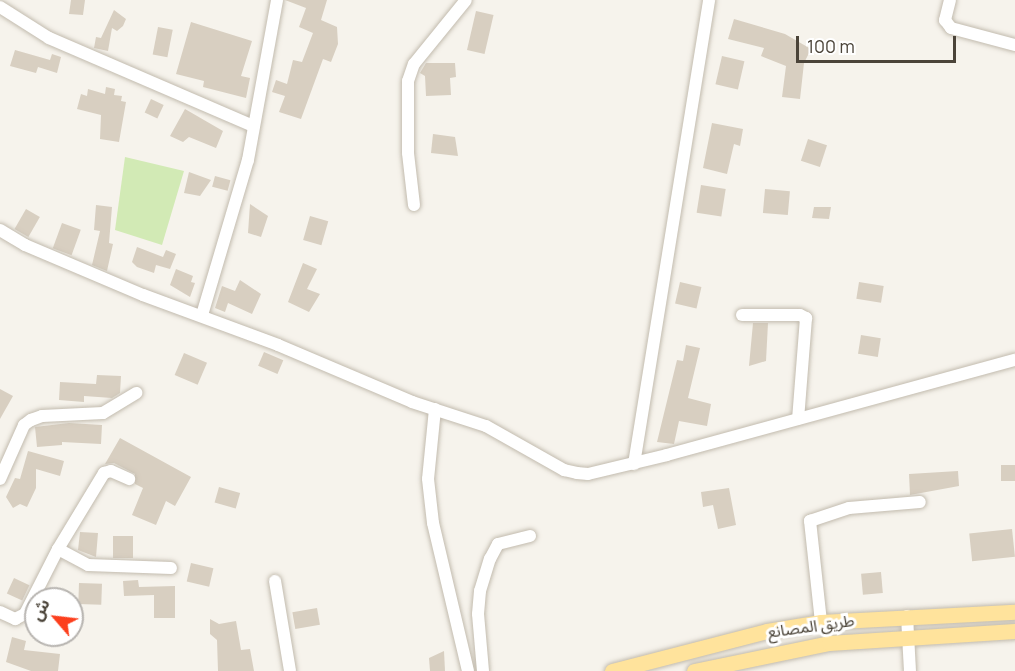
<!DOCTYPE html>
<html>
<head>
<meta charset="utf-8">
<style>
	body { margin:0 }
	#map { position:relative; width:1015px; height:671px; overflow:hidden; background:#f6f3ec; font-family:Manrope,"Noto Sans Arabic",sans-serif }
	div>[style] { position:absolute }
	.green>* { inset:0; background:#d2eab5 }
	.building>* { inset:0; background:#d8cfc1; transform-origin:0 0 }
	.roads { filter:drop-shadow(0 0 2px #c2bbae) drop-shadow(0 0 2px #c2bbae) }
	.minor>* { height:12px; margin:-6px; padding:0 6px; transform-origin:6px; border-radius:6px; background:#fff }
	.major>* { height:15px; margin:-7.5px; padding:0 7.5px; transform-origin:7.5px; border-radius:7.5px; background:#ffe39c }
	span { translate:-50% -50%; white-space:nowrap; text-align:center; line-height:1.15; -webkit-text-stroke:6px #fff; paint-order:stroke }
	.street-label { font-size:16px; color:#4b4439 }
	.north { position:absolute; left:24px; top:587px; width:60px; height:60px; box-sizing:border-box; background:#fff; border:2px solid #b7b4b0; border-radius:50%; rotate:298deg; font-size:16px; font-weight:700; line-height:24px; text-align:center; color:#4b4439 }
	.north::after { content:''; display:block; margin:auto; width:21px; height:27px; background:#fc3f1d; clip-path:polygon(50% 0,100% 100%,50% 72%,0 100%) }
	.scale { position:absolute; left:796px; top:36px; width:160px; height:27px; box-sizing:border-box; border:3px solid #4b4439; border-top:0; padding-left:8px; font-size:18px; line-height:21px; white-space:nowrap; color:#4b4439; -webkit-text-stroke:4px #fff; paint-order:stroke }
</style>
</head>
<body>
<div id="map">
	<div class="green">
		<div style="clip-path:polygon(125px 157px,184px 171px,162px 245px,115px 230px)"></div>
	</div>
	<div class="building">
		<div style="clip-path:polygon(71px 0,85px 0,83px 15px,69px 14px)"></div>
		<div style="clip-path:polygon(285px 0,327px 0,321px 20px,337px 27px,338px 44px,331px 62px,323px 59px,301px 119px,279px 112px,285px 96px,272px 92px,276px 80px,287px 84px,293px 60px,302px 62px,313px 33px,299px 27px,306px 8px)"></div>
		<div style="clip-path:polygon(114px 10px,126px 19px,123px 26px,117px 31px,112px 28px,108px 51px,94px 48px,96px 37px,101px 38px)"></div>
		<div style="left:476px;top:11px;width:18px;height:40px;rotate:13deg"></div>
		<div style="clip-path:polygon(734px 19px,785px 34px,811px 49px,804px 63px,800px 99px,782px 97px,786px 66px,761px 56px,764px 48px,728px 39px)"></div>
		<div style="clip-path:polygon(191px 22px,252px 41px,241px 76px,250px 78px,246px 98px,203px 87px,204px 81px,176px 74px)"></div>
		<div style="left:158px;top:27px;width:15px;height:28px;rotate:11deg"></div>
		<div style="clip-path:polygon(15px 50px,50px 60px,52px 54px,61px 57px,57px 73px,38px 67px,36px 73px,10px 66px)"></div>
		<div style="left:722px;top:56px;width:23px;height:29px;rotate:13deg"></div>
		<div style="clip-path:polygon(426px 63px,455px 63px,456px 77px,450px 78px,451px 95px,426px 96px,425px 76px,420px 73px)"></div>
		<div style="clip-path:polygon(106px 87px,115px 89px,114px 95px,122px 96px,121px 101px,126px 102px,119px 142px,100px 139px,101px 115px,77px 109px,81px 94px,87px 96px,88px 89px,105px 94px)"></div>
		<div style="left:151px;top:99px;width:14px;height:15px;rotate:25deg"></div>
		<div style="clip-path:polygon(185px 109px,223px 131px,216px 148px,189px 137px,183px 142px,170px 136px)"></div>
		<div style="clip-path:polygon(712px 123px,743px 129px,740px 146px,734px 144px,727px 174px,703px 168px)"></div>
		<div style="clip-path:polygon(433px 134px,455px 137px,458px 156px,431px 153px)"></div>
		<div style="left:808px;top:139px;width:20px;height:23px;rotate:18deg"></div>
		<div style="clip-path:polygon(189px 172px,211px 180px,200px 196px,184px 193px)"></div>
		<div style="left:215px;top:176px;width:16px;height:11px;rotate:15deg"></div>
		<div style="left:701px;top:185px;width:25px;height:28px;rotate:9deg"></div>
		<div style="left:765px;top:189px;width:25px;height:24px;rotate:5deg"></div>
		<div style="clip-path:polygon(250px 204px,268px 216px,261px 237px,248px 233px)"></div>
		<div style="clip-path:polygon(96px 205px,112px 207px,109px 243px,113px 244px,107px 271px,92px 265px,100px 231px,94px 230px)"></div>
		<div style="clip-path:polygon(814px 207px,831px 207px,829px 219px,812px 218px)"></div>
		<div style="left:26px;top:209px;width:16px;height:23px;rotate:30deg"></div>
		<div style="left:310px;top:216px;width:19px;height:25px;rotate:16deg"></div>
		<div style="left:62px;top:223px;width:20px;height:27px;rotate:20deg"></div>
		<div style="clip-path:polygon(137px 247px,163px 257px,166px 250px,176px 254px,170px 269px,156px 265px,154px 273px,137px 267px,132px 262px)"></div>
		<div style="clip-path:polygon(303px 263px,317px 269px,307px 289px,320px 294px,309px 312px,288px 302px)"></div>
		<div style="clip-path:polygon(176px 269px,193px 276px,191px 282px,195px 283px,190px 297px,170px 285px)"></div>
		<div style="clip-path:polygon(240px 280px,261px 294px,252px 314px,228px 303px,225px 312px,215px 308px,222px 286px,235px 291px)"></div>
		<div style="left:680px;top:282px;width:22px;height:22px;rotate:13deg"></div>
		<div style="left:859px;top:282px;width:25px;height:17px;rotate:9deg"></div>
		<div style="clip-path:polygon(753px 323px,768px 323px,766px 361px,749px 366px)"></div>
		<div style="left:861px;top:335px;width:20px;height:19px;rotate:9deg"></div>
		<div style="clip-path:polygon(686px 345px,700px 348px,688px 398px,711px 404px,707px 426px,679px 421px,674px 444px,657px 442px,677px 360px,683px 361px)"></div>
		<div style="left:264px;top:352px;width:21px;height:15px;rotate:23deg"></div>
		<div style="left:184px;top:353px;width:25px;height:24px;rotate:23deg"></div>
		<div style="clip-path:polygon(97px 375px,121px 376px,120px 393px,112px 398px,84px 396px,84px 402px,59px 400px,60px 382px,96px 384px)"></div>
		<div style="clip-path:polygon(0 389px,13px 396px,0 419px)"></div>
		<div style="clip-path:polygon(69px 423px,102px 425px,101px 444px,62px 442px,62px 445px,37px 447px,35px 427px)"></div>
		<div style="clip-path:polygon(120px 438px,191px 477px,175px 506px,166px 501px,156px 525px,132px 515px,143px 488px,135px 484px,135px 474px,114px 463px,105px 464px)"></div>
		<div style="clip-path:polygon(28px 451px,64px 461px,60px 476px,36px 469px,36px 488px,27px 507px,20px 504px,13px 508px,6px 497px,15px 478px,20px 479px)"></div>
		<div style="left:1015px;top:465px;width:16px;height:14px;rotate:90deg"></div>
		<div style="clip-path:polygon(958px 471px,959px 486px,910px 495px,909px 474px)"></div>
		<div style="left:219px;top:487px;width:22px;height:16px;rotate:16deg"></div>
		<div style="clip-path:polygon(729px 488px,736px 525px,718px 529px,713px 505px,703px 507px,701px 492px)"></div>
		<div style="left:1012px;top:529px;width:28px;height:43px;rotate:84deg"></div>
		<div style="clip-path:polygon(80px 532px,98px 533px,96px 557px,78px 550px)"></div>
		<div style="left:113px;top:536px;width:20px;height:22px"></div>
		<div style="left:191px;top:563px;width:23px;height:19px;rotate:13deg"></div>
		<div style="left:881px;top:572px;width:21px;height:20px;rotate:85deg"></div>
		<div style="left:14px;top:578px;width:17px;height:17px;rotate:25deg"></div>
		<div style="clip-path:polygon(138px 580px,139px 587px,175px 586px,175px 618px,154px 618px,154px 595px,124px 596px,123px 581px)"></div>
		<div style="left:79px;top:583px;width:23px;height:21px;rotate:2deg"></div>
		<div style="left:317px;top:608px;width:17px;height:25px;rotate:80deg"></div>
		<div style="clip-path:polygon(210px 619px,219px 624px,236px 621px,241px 650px,250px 649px,254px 671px,218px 671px,217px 640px,210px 634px)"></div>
		<div style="clip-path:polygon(12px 637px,26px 641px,24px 650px,60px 654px,58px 671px,31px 671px,6px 662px)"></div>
		<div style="clip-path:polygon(444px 651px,445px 671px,430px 671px,429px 658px)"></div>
	</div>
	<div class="roads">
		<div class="minor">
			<div style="left:950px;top:0;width:21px;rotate:104deg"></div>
			<div style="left:945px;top:20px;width:10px;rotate:53deg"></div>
			<div style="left:951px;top:28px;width:66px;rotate:14.9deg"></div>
			<div style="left:0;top:7px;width:58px;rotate:32.3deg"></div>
			<div style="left:49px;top:38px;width:222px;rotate:23.3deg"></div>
			<div style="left:414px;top:205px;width:52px;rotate:-96.6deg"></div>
			<div style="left:408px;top:153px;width:72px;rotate:-90deg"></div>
			<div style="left:408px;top:81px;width:18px;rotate:-71deg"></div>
			<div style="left:414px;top:64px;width:82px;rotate:-50.9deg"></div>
			<div style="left:0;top:230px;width:29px;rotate:31deg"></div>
			<div style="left:25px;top:245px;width:128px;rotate:23deg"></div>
			<div style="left:143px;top:295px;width:144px;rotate:20.3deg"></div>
			<div style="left:278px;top:345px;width:146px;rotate:23deg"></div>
			<div style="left:412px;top:402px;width:78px;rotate:18deg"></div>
			<div style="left:486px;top:426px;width:90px;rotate:29.4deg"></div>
			<div style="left:564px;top:470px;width:13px;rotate:13deg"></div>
			<div style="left:577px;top:473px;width:11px;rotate:5deg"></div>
			<div style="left:588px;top:474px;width:81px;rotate:-13.5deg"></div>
			<div style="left:667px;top:455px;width:361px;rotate:-15.3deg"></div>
			<div style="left:202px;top:315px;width:162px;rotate:-73.5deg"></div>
			<div style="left:248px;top:160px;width:163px;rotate:-79.7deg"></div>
			<div style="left:742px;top:315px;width:58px"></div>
			<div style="left:800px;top:315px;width:7px;rotate:27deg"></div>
			<div style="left:806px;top:318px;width:101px;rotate:94.5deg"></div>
			<div style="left:435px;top:409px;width:70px;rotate:95.7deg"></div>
			<div style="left:428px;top:479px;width:44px;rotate:83.5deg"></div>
			<div style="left:433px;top:523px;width:152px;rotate:76.7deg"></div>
			<div style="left:634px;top:464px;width:470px;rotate:-80.8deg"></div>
			<div style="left:0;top:479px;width:59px;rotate:-66deg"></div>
			<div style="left:24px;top:425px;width:9px;rotate:-36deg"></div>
			<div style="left:31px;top:420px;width:12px;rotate:-20deg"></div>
			<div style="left:42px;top:416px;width:61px;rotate:-2.8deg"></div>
			<div style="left:103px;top:413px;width:39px;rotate:-31deg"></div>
			<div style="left:58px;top:549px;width:34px;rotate:28deg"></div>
			<div style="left:88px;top:565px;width:83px;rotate:2.1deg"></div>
			<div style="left:275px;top:581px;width:91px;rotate:80.5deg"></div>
			<div style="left:0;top:612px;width:17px;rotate:25deg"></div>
			<div style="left:15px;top:619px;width:11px;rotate:-27deg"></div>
			<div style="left:25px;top:614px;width:73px;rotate:-63.1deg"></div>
			<div style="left:58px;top:549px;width:89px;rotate:-58.8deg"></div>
			<div style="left:104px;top:473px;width:7px;rotate:-16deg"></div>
			<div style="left:111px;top:471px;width:20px;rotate:24deg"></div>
			<div style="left:907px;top:616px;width:55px;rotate:86.9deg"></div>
			<div style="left:821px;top:622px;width:102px;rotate:-96.2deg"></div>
			<div style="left:810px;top:521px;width:41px;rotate:-18.4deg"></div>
			<div style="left:849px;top:508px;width:71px;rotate:-4.8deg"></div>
			<div style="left:483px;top:671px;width:57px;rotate:-95deg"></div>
			<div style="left:478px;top:614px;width:23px;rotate:-85deg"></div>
			<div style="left:480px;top:591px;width:34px;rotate:-73deg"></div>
			<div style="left:490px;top:559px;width:17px;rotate:-62deg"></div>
			<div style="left:498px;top:544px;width:33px;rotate:-14deg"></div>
		</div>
		<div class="major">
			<div style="left:612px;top:671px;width:160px;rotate:-14.5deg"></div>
			<div style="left:767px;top:631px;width:55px;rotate:-9.5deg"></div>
			<div style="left:821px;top:622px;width:194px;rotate:-3deg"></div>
			<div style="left:694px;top:671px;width:138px;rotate:-11.7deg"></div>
			<div style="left:829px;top:643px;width:186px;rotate:-3.7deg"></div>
		</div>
	</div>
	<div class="street-label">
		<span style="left:811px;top:626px;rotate:-8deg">طريق المصانع</span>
	</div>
	<div class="north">ش</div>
	<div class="scale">100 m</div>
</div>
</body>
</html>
